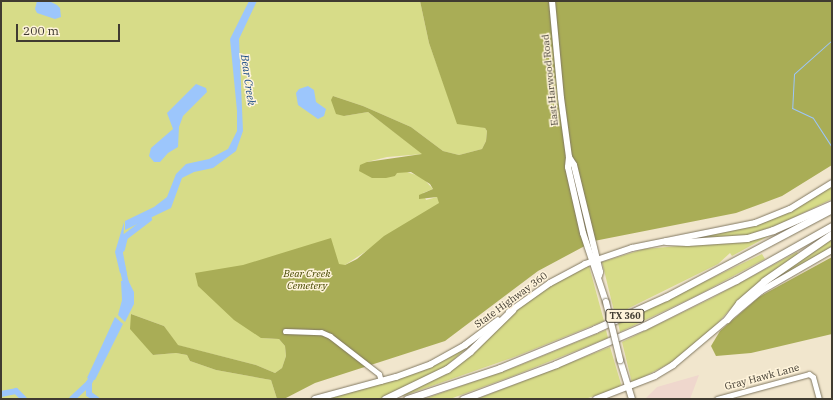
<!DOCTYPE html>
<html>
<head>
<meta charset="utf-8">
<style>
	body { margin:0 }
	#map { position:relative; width:833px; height:400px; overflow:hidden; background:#f1e6cd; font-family:"IBM Plex Serif",serif }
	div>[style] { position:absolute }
	.commercial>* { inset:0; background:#efd7cd }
	.green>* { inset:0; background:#d7dc88 }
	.forest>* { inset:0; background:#a9ad56 }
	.water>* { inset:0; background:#9cc6fc }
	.stream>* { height:1px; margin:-0.5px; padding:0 0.5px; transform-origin:0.5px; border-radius:0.5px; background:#9cc6fc }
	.river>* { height:6px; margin:-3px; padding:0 3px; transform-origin:3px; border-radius:3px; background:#9cc6fc }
	.roads { filter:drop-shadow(0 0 1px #817861) drop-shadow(0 0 1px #817861) }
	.minor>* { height:5px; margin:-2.5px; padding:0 2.5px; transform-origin:2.5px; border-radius:2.5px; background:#fff }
	.major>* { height:6px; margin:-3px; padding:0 3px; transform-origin:3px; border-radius:3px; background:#fff }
	.highway>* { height:7px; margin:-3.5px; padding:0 3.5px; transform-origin:3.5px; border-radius:3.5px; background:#fff }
	.bridges { filter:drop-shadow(0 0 1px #817861) drop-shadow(0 0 1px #817861) }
	.major-bridge>* { height:6px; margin:-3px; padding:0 3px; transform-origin:3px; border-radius:3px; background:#fff }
	span { translate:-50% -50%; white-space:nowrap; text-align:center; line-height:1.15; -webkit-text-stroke:3px #fef3da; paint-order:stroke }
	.shield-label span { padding:1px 3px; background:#fef3da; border:1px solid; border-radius:3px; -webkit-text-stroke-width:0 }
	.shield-label { font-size:9px; color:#403b31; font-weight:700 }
	.street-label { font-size:10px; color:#403b31 }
	.park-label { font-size:10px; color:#464801; font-style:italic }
	.water-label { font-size:11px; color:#194b86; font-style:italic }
	.frame { position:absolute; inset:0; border:2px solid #403b31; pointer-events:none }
	.scale { position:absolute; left:16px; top:24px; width:104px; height:18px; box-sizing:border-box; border:2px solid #403b31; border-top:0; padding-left:5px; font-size:12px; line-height:14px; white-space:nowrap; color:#403b31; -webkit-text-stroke:3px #fef3da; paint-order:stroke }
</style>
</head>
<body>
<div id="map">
	<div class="commercial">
		<div style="clip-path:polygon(699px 375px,690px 399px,645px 399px,657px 387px)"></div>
	</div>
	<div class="green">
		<div style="clip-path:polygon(1px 1px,420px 1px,429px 43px,453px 110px,472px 124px,485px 128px,487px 131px,486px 141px,482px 149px,459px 155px,443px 151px,411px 127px,363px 106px,333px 96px,344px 116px,368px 112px,423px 154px,387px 157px,367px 162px,395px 176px,396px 173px,404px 171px,422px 177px,433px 189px,423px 193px,426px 200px,437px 197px,440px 203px,345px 265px,261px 338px,279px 339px,285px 346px,286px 356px,282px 368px,275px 373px,256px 365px,177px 345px,164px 326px,131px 314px,143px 342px,153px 355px,176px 353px,187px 355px,190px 361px,216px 370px,271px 380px,277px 399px,1px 399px)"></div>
		<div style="clip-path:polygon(832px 186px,832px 199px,780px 224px,745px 236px,696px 238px,766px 221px)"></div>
		<div style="clip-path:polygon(774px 233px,732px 256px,730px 253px,718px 264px,615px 315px,602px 262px,644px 249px,759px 239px)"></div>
		<div style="clip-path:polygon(832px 236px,832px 247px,766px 285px,765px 283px)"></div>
		<div style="clip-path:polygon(797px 252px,798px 254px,734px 305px,714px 327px,672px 362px,632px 383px,622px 342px,712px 298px)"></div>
		<div style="clip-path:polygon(762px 254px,765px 259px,698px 295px,620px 332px,618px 323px)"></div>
		<div style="clip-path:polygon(589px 266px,604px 321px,517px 356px,403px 396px,402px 394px,437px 377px,527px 302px,553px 284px)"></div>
		<div style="clip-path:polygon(606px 330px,608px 338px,513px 376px,450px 399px,424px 399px,518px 366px)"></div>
		<div style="clip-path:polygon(476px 340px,443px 369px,406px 388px,379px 399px,326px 399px,422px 371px,454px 355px)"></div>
		<div style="clip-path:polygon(610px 347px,621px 384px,619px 388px,585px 399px,477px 399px)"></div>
	</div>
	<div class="forest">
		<div style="clip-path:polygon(420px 1px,832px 1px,832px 165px,782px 196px,736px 213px,594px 241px,538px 271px,445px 341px,315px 383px,284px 399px,277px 399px,271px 380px,216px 370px,190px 361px,187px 355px,176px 353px,153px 355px,130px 329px,131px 314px,164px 326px,178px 345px,256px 365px,275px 373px,282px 368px,286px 356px,285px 346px,279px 339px,261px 338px,234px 320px,198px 286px,195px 273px,243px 265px,331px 238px,339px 264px,345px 265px,357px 259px,384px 236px,439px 203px,437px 197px,419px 199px,419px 195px,433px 189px,430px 184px,411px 172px,397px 173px,395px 176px,386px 178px,372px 178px,359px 171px,360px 165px,367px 162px,422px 154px,368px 112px,344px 116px,336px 114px,331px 100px,333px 96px,363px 106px,411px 127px,443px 151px,459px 155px,482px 149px,486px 141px,487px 131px,485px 128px,457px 124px,429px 43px)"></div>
		<div style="clip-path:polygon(832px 257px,832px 334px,751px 353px,716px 356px,711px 346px,720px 331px,759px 297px)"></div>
	</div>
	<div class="water">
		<div style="clip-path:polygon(37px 1px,49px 1px,57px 5px,60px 8px,61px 17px,55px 19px,37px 13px,35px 9px)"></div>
		<div style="clip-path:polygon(249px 1px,257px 1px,239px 39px,243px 131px,236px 151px,213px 168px,194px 172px,182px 178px,171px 208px,125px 230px,125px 221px,154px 207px,167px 197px,176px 174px,186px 164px,209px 159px,228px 149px,237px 131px,237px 111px,230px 39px)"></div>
		<div style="clip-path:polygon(196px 84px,206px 88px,207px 92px,183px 116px,179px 127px,178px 147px,168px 153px,160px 162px,154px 162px,149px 156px,151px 148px,173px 129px,167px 113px)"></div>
		<div style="clip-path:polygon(308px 86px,314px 90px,316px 102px,326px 109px,324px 116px,318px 119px,298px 105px,296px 93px,299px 89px)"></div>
		<div style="clip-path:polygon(124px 222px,123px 253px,127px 274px,120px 273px,115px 252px)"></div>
		<div style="clip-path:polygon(128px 280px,134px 292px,134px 304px,125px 322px,118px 315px,122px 300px,121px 281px)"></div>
		<div style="clip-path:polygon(115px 317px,123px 324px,95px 380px,87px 378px)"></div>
	</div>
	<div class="stream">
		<div style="left:832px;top:40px;width:51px;rotate:138.2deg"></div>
		<div style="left:794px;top:74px;width:34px;rotate:93deg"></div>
		<div style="left:792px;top:108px;width:23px;rotate:25deg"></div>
		<div style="left:813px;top:118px;width:35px;rotate:57deg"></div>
	</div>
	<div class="river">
		<div style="left:122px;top:249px;width:12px;rotate:-76deg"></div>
		<div style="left:125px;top:237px;width:30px;rotate:-37deg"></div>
		<div style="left:122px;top:266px;width:23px;rotate:77deg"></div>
		<div style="left:89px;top:383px;width:11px;rotate:90deg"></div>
		<div style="left:89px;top:394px;width:9px;rotate:36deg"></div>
		<div style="left:1px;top:394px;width:15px;rotate:-11deg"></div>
		<div style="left:16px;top:391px;width:11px;rotate:45deg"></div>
		<div style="left:72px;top:399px;width:23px;rotate:-43deg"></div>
		<div style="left:89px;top:383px;width:11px;rotate:-63deg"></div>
	</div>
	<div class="roads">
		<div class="minor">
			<div style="left:285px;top:331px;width:36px;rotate:2deg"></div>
			<div style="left:321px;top:332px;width:10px;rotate:24deg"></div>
			<div style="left:330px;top:336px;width:62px;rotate:37.8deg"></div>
			<div style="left:379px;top:374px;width:7px;rotate:74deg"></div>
			<div style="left:717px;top:399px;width:95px;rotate:-15.2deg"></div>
			<div style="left:809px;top:374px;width:5px;rotate:37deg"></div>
			<div style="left:813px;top:377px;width:23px;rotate:75deg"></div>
		</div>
		<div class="major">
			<div style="left:552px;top:1px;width:97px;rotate:84.7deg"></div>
			<div style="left:561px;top:98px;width:60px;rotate:82.3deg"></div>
			<div style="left:569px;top:157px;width:10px;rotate:96deg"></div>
			<div style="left:568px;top:167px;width:68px;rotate:77.2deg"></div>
			<div style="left:583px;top:233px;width:73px;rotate:71.6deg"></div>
			<div style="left:569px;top:157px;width:9px;rotate:58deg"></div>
			<div style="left:574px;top:165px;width:110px;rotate:76.3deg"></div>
			<div style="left:600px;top:272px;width:4px;rotate:104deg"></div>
			<div style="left:509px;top:312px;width:50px;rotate:-35.3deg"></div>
			<div style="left:550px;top:283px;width:40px;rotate:-28deg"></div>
			<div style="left:585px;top:264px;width:50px;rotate:-18.8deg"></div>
			<div style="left:632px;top:248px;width:126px;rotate:-11.5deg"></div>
			<div style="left:755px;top:223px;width:38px;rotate:-22deg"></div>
			<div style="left:790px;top:209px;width:49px;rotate:-31.8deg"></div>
			<div style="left:620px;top:360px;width:41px;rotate:72.9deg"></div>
			<div style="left:315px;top:399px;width:84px;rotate:-15.2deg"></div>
			<div style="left:396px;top:377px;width:37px;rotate:-20deg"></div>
			<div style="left:431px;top:364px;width:39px;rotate:-29deg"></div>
			<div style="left:465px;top:345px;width:41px;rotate:-37.1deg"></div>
			<div style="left:596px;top:399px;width:63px;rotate:-21.3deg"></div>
			<div style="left:655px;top:376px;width:21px;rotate:-31deg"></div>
			<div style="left:673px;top:365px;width:115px;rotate:-40.1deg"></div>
			<div style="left:761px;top:291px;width:82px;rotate:-30deg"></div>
		</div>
		<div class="highway">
			<div style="left:666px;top:241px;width:21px;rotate:3deg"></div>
			<div style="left:687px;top:242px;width:60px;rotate:-3.8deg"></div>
			<div style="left:747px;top:238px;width:27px;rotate:-17deg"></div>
			<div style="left:773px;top:230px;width:64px;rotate:-23.8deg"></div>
			<div style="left:727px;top:319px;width:20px;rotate:-53deg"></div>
			<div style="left:739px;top:303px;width:33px;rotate:-41deg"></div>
			<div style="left:764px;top:281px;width:83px;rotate:-34.7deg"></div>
			<div style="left:385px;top:399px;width:69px;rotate:-25.8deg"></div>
			<div style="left:447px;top:369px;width:29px;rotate:-38deg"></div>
			<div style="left:470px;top:351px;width:59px;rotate:-44.3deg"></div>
			<div style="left:407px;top:399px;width:98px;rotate:-18.4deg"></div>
			<div style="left:500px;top:368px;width:103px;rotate:-22.3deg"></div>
			<div style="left:595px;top:329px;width:78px;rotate:-24.3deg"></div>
			<div style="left:666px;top:297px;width:188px;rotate:-27.9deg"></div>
			<div style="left:463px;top:399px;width:99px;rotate:-20.6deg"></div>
			<div style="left:556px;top:364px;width:96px;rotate:-23.4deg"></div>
			<div style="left:644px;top:326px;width:103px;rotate:-26.6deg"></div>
			<div style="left:736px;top:280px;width:110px;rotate:-29.4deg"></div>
		</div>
	</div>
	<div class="bridges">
		<div class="major-bridge">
			<div style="left:606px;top:302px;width:60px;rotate:76.4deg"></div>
		</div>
	</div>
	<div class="shield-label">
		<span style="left:625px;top:316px">TX 360</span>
	</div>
	<div class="street-label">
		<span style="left:550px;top:80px;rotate:-96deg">East Harwood Road</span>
		<span style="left:511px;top:300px;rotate:-36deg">State Highway 360</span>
		<span style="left:762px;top:377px;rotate:-15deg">Gray Hawk Lane</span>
	</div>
	<div class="park-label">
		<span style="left:307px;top:279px">Bear Creek<br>Cemetery</span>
	</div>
	<div class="water-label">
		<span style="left:248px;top:80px;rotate:82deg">Bear Creek</span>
	</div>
	<div class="frame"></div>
	<div class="scale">200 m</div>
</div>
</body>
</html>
